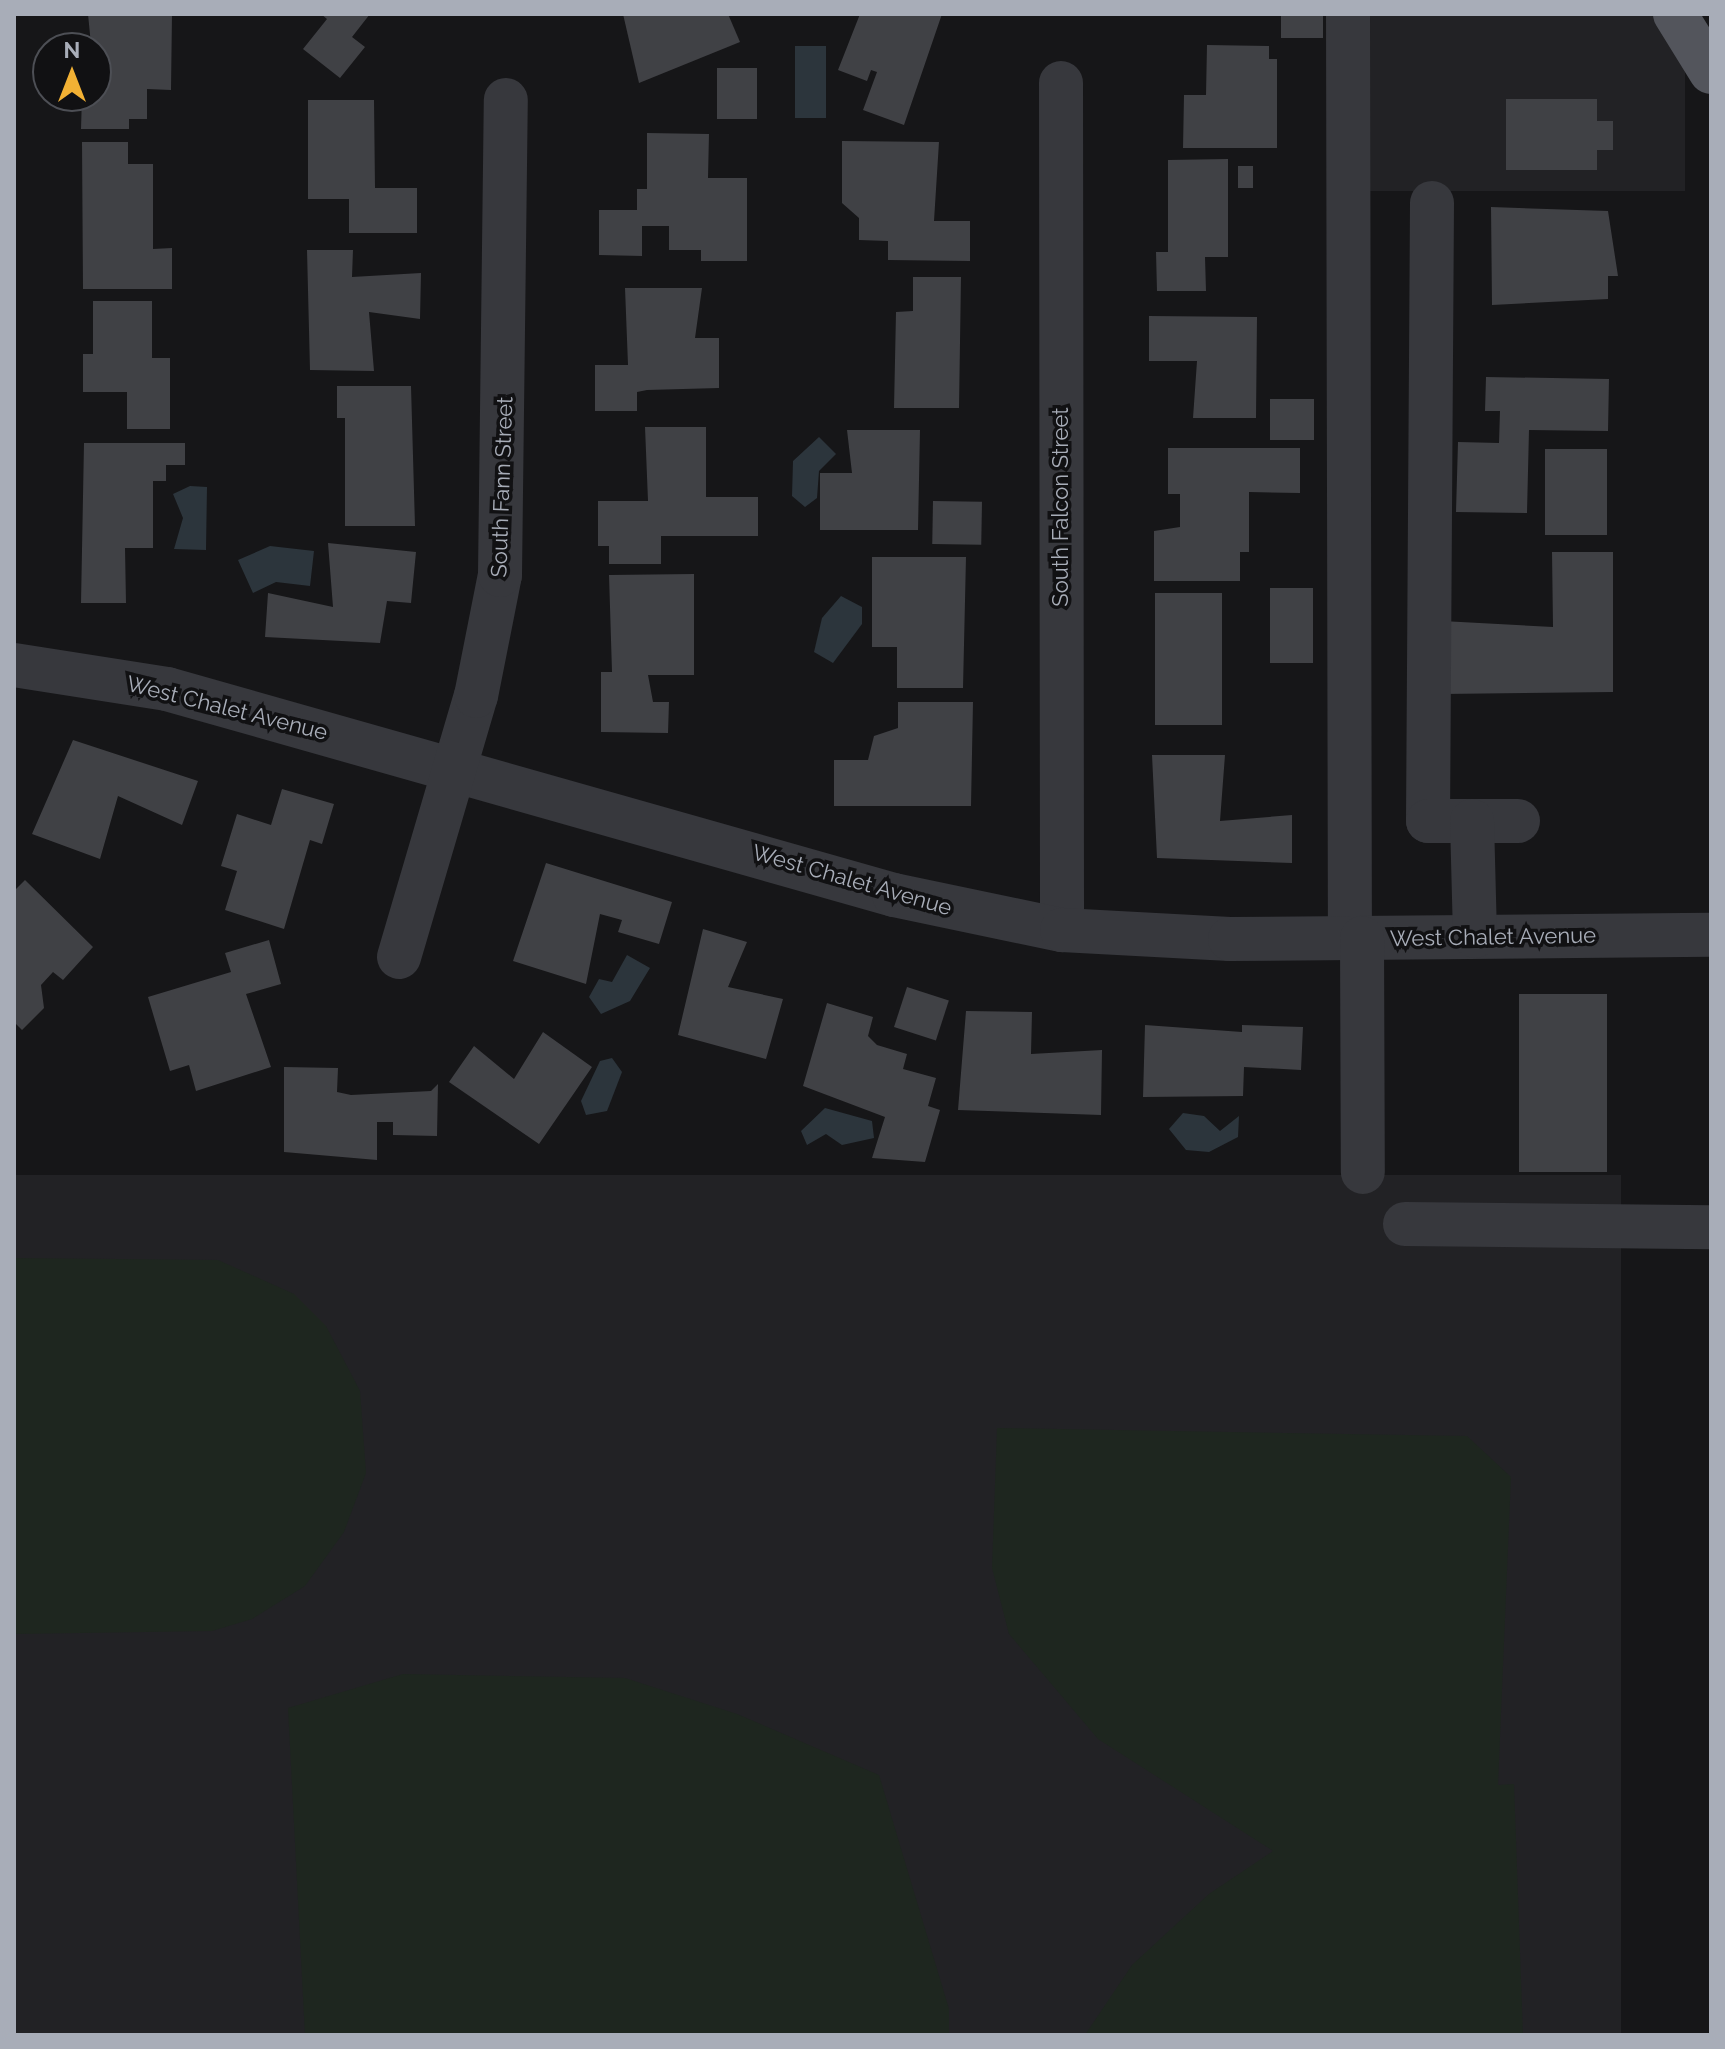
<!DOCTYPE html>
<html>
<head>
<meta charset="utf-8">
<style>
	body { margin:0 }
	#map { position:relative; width:1725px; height:2049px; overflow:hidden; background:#161618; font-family:Raleway,sans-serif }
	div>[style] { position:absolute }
	.built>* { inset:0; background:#222225; transform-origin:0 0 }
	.green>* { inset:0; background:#1e261f }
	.water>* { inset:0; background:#2c353c; transform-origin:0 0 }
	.building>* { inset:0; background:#404145; transform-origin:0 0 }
	.minor>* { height:44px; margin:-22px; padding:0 22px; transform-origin:22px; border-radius:22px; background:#37383d }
	.major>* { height:44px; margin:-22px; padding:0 22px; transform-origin:22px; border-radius:22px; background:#53555c }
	span { translate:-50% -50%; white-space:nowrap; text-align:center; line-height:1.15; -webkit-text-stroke:7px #111113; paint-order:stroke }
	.street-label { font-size:22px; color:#a8adb8 }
	.frame { position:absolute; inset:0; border:16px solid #a8adb8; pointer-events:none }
	.north { position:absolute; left:32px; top:32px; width:80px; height:80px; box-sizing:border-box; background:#111113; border:2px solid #4d4f55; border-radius:50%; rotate:0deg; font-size:22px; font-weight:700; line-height:32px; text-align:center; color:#a8adb8 }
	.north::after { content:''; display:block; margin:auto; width:28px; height:36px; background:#f2b134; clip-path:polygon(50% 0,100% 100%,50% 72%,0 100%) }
</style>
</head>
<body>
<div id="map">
	<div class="built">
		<div style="left:1366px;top:14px;width:319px;height:177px"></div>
		<div style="left:1621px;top:1175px;width:860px;height:1607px;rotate:90deg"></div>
	</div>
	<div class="green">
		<div style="clip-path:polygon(14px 1258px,218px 1260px,294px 1294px,326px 1326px,360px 1391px,366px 1473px,344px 1532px,305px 1586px,252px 1619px,212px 1631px,14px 1634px)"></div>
		<div style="clip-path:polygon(997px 1428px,1467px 1436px,1511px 1477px,1498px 1785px,1514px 1784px,1523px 2035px,1085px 2035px,1132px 1965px,1209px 1894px,1273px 1851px,1098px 1739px,1009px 1634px,992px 1568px)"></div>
		<div style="clip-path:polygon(403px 1674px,625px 1678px,737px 1714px,879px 1775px,949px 2009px,949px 2035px,305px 2035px,288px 1708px)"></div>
	</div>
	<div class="water">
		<div style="left:795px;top:46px;width:31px;height:72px"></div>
		<div style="clip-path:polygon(819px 437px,836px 454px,819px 471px,817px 498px,805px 507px,792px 496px,793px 461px)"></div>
		<div style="clip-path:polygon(190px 486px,207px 487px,206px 550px,174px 549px,183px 518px,173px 494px)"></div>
		<div style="clip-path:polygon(270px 546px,314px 551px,310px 586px,276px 582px,253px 593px,238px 560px)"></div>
		<div style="clip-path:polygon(841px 596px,862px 607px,862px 624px,833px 663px,814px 652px,822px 618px)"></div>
		<div style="clip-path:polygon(627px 955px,650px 968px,630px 1001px,601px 1014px,589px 997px,599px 979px,612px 982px)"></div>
		<div style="clip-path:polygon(612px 1058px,622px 1072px,607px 1111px,586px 1115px,581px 1101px,600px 1061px)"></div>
		<div style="clip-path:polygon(825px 1108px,872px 1121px,874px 1138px,842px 1145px,826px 1134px,807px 1145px,801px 1131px)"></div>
		<div style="clip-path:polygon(1183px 1113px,1204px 1116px,1220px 1131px,1239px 1116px,1238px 1137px,1209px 1152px,1186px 1150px,1169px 1129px)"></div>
	</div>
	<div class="building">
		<div style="clip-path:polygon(88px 14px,172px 14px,171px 90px,147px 89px,147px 119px,129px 119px,129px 129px,81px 129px,82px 96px,96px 96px)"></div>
		<div style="clip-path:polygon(321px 14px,370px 14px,352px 37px,365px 47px,340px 78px,303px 49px,327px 19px)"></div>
		<div style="clip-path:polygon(623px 14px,728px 14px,740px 42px,639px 83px)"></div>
		<div style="clip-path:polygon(860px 14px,942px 14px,904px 125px,863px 110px,877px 72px,871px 70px,867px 81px,838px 70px)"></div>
		<div style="left:1281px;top:14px;width:42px;height:24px"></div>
		<div style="clip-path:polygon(1207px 45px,1269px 46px,1269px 59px,1277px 59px,1277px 148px,1183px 148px,1184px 95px,1206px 95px)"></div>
		<div style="left:717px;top:68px;width:40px;height:51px"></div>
		<div style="clip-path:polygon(1506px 99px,1597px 99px,1597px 121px,1613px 121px,1613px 150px,1597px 150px,1597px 170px,1506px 170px)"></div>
		<div style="clip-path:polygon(308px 100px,374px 100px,375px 188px,417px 188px,417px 233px,349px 233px,349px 199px,308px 199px)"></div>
		<div style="clip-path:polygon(647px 133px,709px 134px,708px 178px,747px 178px,747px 261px,701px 261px,701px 250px,669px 250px,669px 226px,642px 226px,642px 256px,599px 255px,599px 210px,637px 210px,637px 189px,647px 189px)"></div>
		<div style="clip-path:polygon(842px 141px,939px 142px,934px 221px,970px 221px,970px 261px,888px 260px,888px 241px,859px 240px,859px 218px,842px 203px)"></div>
		<div style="clip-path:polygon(82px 142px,128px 142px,128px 164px,153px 164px,153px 249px,172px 248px,172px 289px,83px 289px)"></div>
		<div style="clip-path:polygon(1228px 159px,1228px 257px,1205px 257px,1206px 291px,1157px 291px,1156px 252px,1168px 252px,1168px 160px)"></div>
		<div style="left:1238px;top:166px;width:15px;height:22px"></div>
		<div style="clip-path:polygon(1491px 207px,1608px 211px,1618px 276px,1608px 276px,1608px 299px,1492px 305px)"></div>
		<div style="clip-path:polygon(307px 250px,353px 250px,352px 277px,421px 273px,420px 319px,369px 312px,374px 371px,310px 370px)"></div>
		<div style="clip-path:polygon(913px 277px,961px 277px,959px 408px,894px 408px,896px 312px,913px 311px)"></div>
		<div style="clip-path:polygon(625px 288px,702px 288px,695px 338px,719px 338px,719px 388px,647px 390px,637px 392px,637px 411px,595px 411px,595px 365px,628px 365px)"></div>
		<div style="clip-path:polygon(93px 301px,152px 301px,152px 358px,170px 358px,170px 429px,127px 429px,127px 392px,83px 392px,83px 354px,93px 354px)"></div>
		<div style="clip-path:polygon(1149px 316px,1257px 317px,1256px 418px,1193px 418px,1197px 361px,1149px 361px)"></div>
		<div style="clip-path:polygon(1486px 377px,1609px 379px,1608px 431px,1529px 430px,1527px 513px,1456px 512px,1458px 442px,1499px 443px,1500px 411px,1485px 411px)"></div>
		<div style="clip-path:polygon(337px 386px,411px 386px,415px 526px,345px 526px,345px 418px,337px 418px)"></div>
		<div style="left:1270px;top:399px;width:44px;height:41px"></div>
		<div style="clip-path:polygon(645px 427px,706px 427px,706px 497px,758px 497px,758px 536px,661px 536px,661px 564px,609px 564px,609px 546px,598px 546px,598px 501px,648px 501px)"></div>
		<div style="clip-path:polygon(847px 430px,920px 430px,918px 530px,820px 530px,820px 473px,852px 473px)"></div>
		<div style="clip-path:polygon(84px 443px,185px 443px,185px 465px,166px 465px,166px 481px,153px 481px,153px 548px,125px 548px,126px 603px,81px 603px)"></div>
		<div style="clip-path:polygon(1168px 448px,1300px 448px,1300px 493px,1249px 492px,1249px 552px,1240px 552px,1240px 581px,1154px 581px,1154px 531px,1180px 527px,1180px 494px,1168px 494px)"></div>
		<div style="left:1545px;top:449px;width:62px;height:86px"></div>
		<div style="left:933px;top:501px;width:49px;height:43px;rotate:1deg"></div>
		<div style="clip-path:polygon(328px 543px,416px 552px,411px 603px,387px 601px,380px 643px,265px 637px,268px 593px,333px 607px)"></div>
		<div style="clip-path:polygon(1552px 552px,1613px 552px,1613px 692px,1442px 694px,1442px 621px,1553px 627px)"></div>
		<div style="clip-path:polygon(872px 557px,966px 557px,963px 688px,897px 688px,897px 647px,872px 647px)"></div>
		<div style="clip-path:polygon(694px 574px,694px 675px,648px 675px,653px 702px,669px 702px,668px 733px,601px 732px,601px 672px,612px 672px,609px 575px)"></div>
		<div style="left:1270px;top:588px;width:43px;height:75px"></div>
		<div style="left:1155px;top:593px;width:67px;height:132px"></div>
		<div style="clip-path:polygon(898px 702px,973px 702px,971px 806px,834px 806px,834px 760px,868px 760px,874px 736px,898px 728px)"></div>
		<div style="clip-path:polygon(73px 740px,198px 781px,182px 825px,118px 796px,100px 859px,32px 834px)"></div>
		<div style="clip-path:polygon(1152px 755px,1225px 755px,1220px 821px,1292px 815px,1292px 863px,1157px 858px)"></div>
		<div style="clip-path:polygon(282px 789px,334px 804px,322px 844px,310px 840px,284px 929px,225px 910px,237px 871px,221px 866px,237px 814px,271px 825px)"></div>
		<div style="clip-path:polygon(546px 863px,672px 902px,659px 944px,618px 932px,622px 920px,600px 914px,586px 984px,513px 961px)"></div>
		<div style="clip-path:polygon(25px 880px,93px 947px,63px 980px,53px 972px,41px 985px,44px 1008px,22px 1030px,14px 1022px,14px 891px)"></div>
		<div style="clip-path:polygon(703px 929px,747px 942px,728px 987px,783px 999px,766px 1059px,678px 1035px)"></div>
		<div style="clip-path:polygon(269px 940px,281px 984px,246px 994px,271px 1067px,196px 1091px,189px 1065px,170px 1071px,148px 997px,231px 972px,225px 953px)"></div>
		<div style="left:907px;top:987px;width:44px;height:42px;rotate:18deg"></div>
		<div style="left:1519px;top:994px;width:88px;height:178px"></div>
		<div style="clip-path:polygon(827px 1003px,873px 1017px,868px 1036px,877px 1045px,907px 1054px,903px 1069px,936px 1078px,928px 1106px,940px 1110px,925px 1162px,872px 1158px,885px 1117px,803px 1086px)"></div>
		<div style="clip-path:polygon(966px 1011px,1032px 1012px,1031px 1054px,1102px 1050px,1101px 1115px,958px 1110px)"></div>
		<div style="clip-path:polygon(1145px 1025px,1242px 1032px,1242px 1025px,1303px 1027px,1301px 1070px,1244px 1067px,1243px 1096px,1143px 1097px)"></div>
		<div style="clip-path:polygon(543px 1032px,592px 1067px,539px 1144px,449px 1082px,474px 1046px,514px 1079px)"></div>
		<div style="clip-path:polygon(284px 1067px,338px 1068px,337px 1092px,351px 1095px,431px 1091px,438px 1084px,437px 1136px,393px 1135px,393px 1122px,377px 1122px,377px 1160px,284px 1152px)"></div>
	</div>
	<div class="minor">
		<div style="left:1348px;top:14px;width:924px;rotate:89.88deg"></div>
		<div style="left:1061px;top:83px;width:847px;rotate:89.93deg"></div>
		<div style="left:1432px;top:203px;width:618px;rotate:90.37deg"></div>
		<div style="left:1428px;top:821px;width:90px"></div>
		<div style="left:14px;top:665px;width:155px;rotate:8.9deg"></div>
		<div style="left:167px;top:689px;width:756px;rotate:15.82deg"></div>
		<div style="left:894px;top:895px;width:172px;rotate:11.8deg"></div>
		<div style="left:1062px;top:930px;width:168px;rotate:3.1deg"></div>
		<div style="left:1230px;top:939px;width:481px;rotate:-0.5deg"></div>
		<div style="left:1472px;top:821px;width:115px;rotate:88.5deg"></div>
		<div style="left:1362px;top:938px;width:234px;rotate:89.8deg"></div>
		<div style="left:399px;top:957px;width:272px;rotate:-73.6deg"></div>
		<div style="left:476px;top:696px;width:123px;rotate:-78.8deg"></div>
		<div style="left:500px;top:575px;width:475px;rotate:-89.3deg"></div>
		<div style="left:1405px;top:1224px;width:306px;rotate:0.6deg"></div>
	</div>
	<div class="major">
		<div style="left:1675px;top:14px;width:68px;rotate:58.2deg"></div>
	</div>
	<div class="street-label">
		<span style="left:502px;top:487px;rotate:-88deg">South Fann Street</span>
		<span style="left:1061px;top:507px;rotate:-90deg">South Falcon Street</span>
		<span style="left:227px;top:708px;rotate:14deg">West Chalet Avenue</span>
		<span style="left:852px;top:880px;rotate:16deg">West Chalet Avenue</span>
		<span style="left:1493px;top:937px;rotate:-1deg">West Chalet Avenue</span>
	</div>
	<div class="frame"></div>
	<div class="north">N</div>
</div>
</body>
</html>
